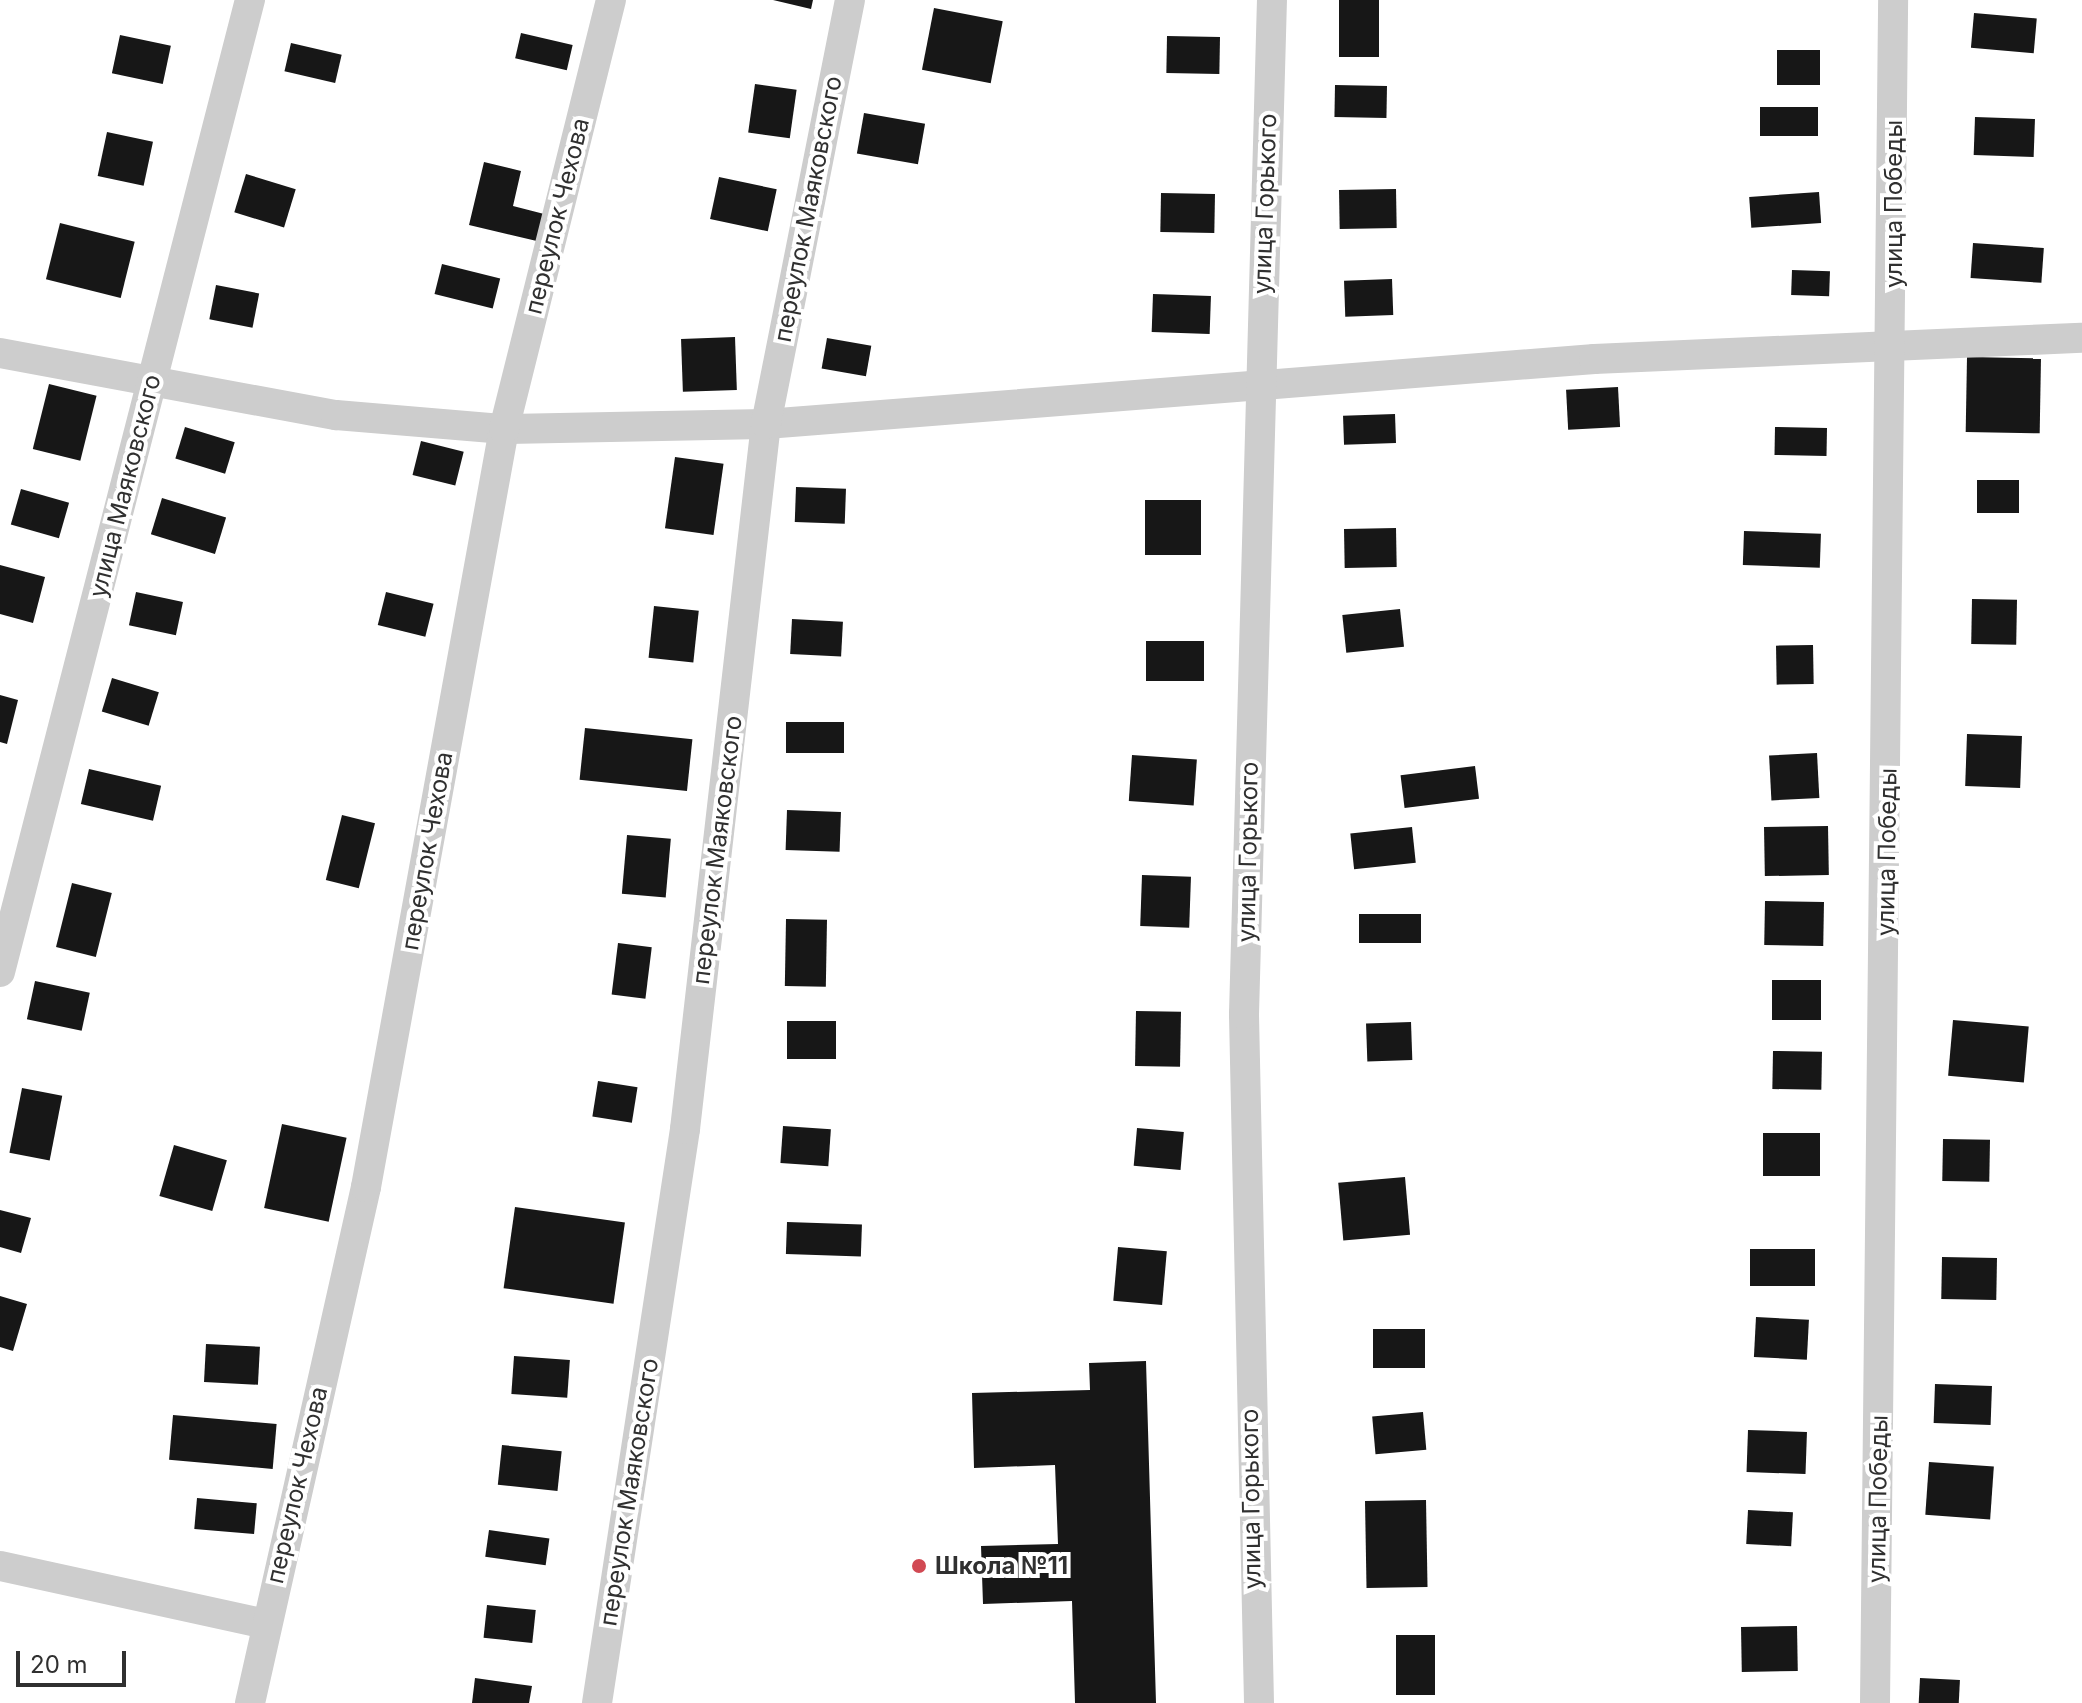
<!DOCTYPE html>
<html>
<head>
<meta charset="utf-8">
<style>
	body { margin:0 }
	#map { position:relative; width:2082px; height:1703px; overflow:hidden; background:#fff; font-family:Inter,sans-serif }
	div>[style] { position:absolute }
	.building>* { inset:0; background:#171717; transform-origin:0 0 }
	.street>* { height:30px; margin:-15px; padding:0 15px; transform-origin:15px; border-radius:15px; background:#cdcdcd }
	.dots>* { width:22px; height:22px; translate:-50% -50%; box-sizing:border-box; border:4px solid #fff; border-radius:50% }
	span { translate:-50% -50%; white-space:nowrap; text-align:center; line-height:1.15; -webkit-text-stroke:8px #fff; paint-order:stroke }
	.street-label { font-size:24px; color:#303030 }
	.poi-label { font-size:24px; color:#303030; font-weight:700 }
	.left { translate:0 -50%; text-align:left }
	.scale { position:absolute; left:16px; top:1651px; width:110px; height:36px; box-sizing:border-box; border:4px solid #303030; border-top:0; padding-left:10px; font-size:24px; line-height:28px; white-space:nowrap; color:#303030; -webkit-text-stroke:6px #fff; paint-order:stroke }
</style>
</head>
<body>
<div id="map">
	<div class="building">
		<div style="clip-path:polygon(773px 0,813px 0,811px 9px)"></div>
		<div style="left:1339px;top:0;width:40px;height:57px"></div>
		<div style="left:934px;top:8px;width:70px;height:63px;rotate:11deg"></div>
		<div style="left:1974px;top:13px;width:63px;height:35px;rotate:5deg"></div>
		<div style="left:521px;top:33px;width:53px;height:26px;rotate:13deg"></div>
		<div style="left:120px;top:35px;width:52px;height:39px;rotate:12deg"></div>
		<div style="left:1167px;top:36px;width:53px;height:37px;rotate:1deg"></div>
		<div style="left:291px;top:43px;width:52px;height:29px;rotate:13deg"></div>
		<div style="left:1777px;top:50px;width:43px;height:35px"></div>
		<div style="left:755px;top:84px;width:42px;height:49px;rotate:8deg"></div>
		<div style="left:1335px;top:85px;width:52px;height:32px;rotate:1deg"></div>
		<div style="left:1760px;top:107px;width:58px;height:29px"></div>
		<div style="left:864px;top:113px;width:62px;height:41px;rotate:10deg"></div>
		<div style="left:1975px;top:117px;width:60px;height:38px;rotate:2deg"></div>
		<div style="left:107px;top:132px;width:47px;height:45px;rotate:12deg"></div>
		<div style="clip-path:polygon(484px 162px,521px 171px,513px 206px,548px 215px,541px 242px,469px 225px)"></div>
		<div style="left:246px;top:174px;width:52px;height:40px;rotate:17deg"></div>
		<div style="left:719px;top:177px;width:59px;height:43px;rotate:12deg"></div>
		<div style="left:1396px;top:189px;width:39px;height:57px;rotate:89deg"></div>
		<div style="left:1819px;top:192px;width:31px;height:70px;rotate:86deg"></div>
		<div style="left:1161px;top:193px;width:54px;height:39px;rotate:1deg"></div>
		<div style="left:60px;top:223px;width:77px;height:58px;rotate:14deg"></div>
		<div style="left:1973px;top:243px;width:71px;height:35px;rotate:4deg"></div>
		<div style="left:442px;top:264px;width:60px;height:31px;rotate:14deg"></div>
		<div style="left:1792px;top:270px;width:38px;height:25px;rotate:2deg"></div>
		<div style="left:1392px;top:279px;width:36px;height:48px;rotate:88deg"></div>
		<div style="left:216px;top:285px;width:44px;height:35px;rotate:11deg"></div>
		<div style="left:1153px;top:294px;width:58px;height:38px;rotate:2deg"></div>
		<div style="left:735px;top:337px;width:53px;height:54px;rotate:88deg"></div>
		<div style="left:827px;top:338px;width:45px;height:31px;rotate:10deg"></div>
		<div style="left:1967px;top:357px;width:74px;height:75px;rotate:1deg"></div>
		<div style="left:49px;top:384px;width:49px;height:67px;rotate:14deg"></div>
		<div style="left:1618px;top:387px;width:40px;height:52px;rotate:87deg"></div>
		<div style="left:1395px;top:414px;width:29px;height:52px;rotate:88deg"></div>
		<div style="left:185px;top:427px;width:52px;height:33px;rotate:17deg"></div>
		<div style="left:1775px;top:427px;width:52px;height:28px;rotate:1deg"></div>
		<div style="left:421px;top:441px;width:44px;height:35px;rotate:14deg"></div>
		<div style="left:675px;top:457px;width:49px;height:72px;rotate:8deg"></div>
		<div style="left:1977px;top:480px;width:42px;height:33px"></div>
		<div style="left:796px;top:487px;width:50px;height:35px;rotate:2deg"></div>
		<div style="left:21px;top:489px;width:50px;height:37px;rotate:16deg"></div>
		<div style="left:162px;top:498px;width:67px;height:38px;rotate:17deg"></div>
		<div style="left:1201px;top:500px;width:55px;height:56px;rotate:90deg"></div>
		<div style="left:1396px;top:528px;width:39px;height:52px;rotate:89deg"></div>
		<div style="left:1744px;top:531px;width:77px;height:34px;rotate:2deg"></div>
		<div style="clip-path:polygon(0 565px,45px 577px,33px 623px,0 614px)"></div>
		<div style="left:136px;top:592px;width:48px;height:34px;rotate:12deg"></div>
		<div style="left:386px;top:592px;width:49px;height:34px;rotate:14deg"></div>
		<div style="left:1972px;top:599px;width:45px;height:45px;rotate:1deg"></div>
		<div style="left:654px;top:606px;width:45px;height:52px;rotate:6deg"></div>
		<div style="left:1400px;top:609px;width:38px;height:58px;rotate:84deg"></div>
		<div style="left:792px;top:619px;width:51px;height:35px;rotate:3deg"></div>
		<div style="left:1204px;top:641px;width:40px;height:58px;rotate:90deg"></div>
		<div style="left:1813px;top:645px;width:39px;height:37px;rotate:89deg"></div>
		<div style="left:112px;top:678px;width:49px;height:35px;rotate:17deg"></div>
		<div style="clip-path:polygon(0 695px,18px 700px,7px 744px,0 742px)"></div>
		<div style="left:844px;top:722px;width:31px;height:58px;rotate:90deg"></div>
		<div style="left:585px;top:728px;width:108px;height:52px;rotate:6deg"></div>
		<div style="left:1967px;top:734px;width:55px;height:52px;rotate:2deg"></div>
		<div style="left:1817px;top:753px;width:45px;height:48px;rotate:87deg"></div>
		<div style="left:1132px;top:755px;width:65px;height:46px;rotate:4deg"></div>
		<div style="left:1475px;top:766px;width:33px;height:75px;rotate:83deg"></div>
		<div style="left:89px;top:769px;width:74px;height:36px;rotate:13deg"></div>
		<div style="left:787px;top:810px;width:54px;height:40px;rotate:2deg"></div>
		<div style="left:342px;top:815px;width:34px;height:67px;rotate:14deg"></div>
		<div style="left:1828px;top:826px;width:49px;height:64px;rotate:89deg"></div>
		<div style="left:1412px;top:827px;width:36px;height:62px;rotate:84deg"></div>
		<div style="left:627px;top:835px;width:44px;height:59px;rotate:5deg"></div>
		<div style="left:1142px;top:875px;width:49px;height:51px;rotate:2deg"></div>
		<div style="left:72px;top:883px;width:41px;height:66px;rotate:14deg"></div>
		<div style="left:1765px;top:901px;width:59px;height:44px;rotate:1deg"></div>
		<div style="left:1359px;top:914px;width:62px;height:29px"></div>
		<div style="left:786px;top:919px;width:41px;height:67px;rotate:1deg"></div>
		<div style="left:618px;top:943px;width:34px;height:52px;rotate:7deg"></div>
		<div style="left:1821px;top:980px;width:40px;height:49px;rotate:90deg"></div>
		<div style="left:35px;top:981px;width:56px;height:39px;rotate:12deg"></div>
		<div style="left:1136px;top:1011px;width:45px;height:55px;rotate:1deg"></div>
		<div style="left:1953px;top:1020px;width:76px;height:56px;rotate:5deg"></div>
		<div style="left:787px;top:1021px;width:49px;height:38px"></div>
		<div style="left:1411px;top:1022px;width:38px;height:45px;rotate:88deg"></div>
		<div style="left:1773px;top:1051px;width:49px;height:38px;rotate:1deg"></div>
		<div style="left:598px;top:1081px;width:40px;height:36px;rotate:9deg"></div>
		<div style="left:22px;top:1088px;width:41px;height:66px;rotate:11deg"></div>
		<div style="left:282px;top:1124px;width:66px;height:86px;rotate:12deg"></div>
		<div style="left:783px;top:1126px;width:48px;height:37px;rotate:4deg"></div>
		<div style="left:1137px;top:1128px;width:47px;height:38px;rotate:5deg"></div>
		<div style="left:1763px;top:1133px;width:57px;height:43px"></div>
		<div style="left:1943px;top:1139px;width:47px;height:42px;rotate:1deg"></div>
		<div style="left:174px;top:1145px;width:55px;height:53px;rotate:16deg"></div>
		<div style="left:1405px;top:1177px;width:58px;height:67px;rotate:85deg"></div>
		<div style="left:515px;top:1207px;width:111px;height:82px;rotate:8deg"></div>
		<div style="clip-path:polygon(0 1210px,31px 1218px,21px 1253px,0 1247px)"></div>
		<div style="left:787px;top:1222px;width:75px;height:32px;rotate:2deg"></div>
		<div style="left:1118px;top:1247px;width:49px;height:54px;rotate:5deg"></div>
		<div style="left:1750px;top:1249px;width:65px;height:37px"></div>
		<div style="left:1942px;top:1257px;width:55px;height:42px;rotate:1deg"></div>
		<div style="clip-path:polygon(0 1296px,27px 1304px,13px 1351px,0 1347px)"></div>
		<div style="left:1756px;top:1317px;width:53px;height:40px;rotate:3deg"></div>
		<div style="left:1425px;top:1329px;width:39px;height:52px;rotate:90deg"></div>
		<div style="left:206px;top:1344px;width:54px;height:38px;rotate:3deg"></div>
		<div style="left:514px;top:1356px;width:56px;height:38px;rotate:4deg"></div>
		<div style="clip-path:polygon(1146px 1361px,1156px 1703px,1075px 1703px,1072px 1601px,983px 1604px,981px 1546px,1058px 1544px,1055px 1465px,974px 1468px,972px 1393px,1090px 1390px,1089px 1363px)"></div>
		<div style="left:1935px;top:1384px;width:57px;height:39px;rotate:2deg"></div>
		<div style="left:1423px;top:1412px;width:38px;height:51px;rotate:85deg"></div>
		<div style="left:173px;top:1415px;width:104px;height:45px;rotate:5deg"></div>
		<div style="left:1748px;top:1430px;width:59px;height:42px;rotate:2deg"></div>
		<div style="left:502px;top:1445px;width:60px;height:40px;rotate:6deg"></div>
		<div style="left:1929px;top:1462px;width:65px;height:53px;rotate:4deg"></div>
		<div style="left:197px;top:1498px;width:60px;height:31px;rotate:5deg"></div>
		<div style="left:1426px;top:1500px;width:87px;height:61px;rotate:89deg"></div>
		<div style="left:1748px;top:1510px;width:45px;height:34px;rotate:3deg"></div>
		<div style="left:489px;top:1530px;width:61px;height:27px;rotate:8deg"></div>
		<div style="left:487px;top:1605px;width:49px;height:33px;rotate:6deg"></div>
		<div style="left:1797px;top:1626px;width:45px;height:56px;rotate:89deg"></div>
		<div style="left:1396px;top:1635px;width:39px;height:60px"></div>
		<div style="clip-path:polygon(475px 1678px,532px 1686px,529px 1703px,472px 1703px)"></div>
		<div style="left:1920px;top:1678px;width:40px;height:25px;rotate:3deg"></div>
	</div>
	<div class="street">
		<div style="left:0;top:353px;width:342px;rotate:10.5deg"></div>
		<div style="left:336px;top:415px;width:169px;rotate:4.8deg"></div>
		<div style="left:504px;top:429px;width:262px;rotate:-1.1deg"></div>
		<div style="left:766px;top:424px;width:831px;rotate:-4.49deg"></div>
		<div style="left:1594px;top:359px;width:488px;rotate:-2.5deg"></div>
		<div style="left:0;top:972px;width:1004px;rotate:-75.58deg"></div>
		<div style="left:0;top:1566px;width:271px;rotate:12.3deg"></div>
		<div style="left:250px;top:1703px;width:529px;rotate:-77.33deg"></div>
		<div style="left:366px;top:1187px;width:770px;rotate:-79.68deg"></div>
		<div style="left:504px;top:429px;width:442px;rotate:-76deg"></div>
		<div style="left:597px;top:1703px;width:581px;rotate:-81.28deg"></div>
		<div style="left:685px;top:1129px;width:710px;rotate:-83.45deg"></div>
		<div style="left:766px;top:424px;width:432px;rotate:-78.8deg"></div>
		<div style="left:1259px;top:1703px;width:689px;rotate:-91.25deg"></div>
		<div style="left:1244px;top:1014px;width:1014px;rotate:-88.42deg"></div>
		<div style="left:1875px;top:1703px;width:1703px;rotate:-89.39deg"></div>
	</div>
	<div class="dots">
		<div style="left:919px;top:1566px;background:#d14953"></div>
	</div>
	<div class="street-label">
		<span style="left:1265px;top:204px;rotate:-88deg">улица Горького</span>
		<span style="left:1894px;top:204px;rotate:-90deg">улица Победы</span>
		<span style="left:808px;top:209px;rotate:-79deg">переулок Маяковского</span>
		<span style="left:557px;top:216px;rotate:-76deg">переулок Чехова</span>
		<span style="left:125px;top:486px;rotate:-76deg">улица Маяковского</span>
		<span style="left:717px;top:850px;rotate:-83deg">переулок Маяковского</span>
		<span style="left:427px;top:851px;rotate:-80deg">переулок Чехова</span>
		<span style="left:1248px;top:852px;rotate:-89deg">улица Горького</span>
		<span style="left:1887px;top:852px;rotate:-89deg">улица Победы</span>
		<span style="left:297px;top:1485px;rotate:-77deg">переулок Чехова</span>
		<span style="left:629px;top:1492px;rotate:-81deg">переулок Маяковского</span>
		<span style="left:1251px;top:1499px;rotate:-91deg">улица Горького</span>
		<span style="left:1878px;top:1499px;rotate:-89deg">улица Победы</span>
	</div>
	<div class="poi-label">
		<span class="left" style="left:935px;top:1566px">Школа №11</span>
	</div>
	<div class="scale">20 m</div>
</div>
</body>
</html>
